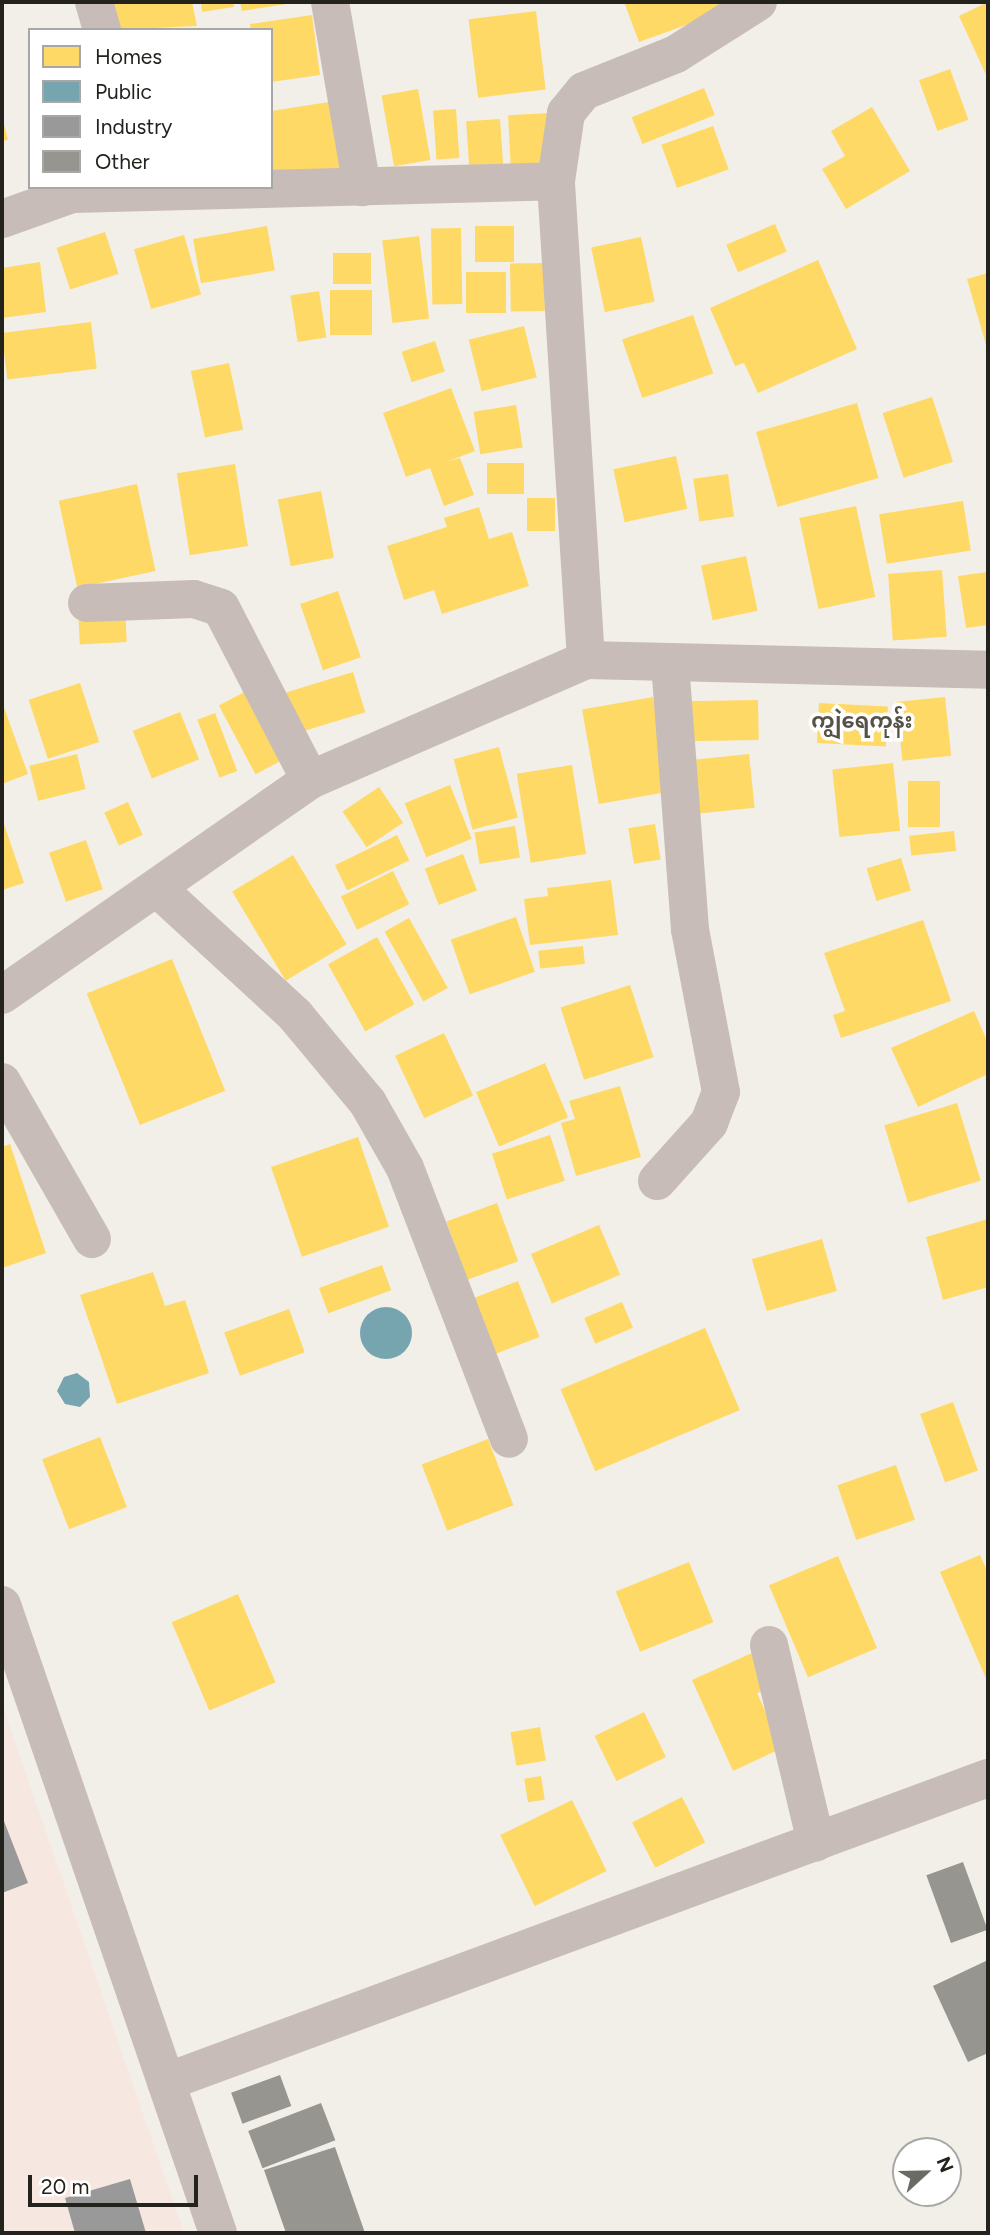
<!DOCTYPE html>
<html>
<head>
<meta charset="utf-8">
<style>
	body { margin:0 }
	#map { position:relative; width:990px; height:2235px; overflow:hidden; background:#f2efe8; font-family:Figtree,"Noto Sans Myanmar",sans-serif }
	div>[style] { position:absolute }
	.industrial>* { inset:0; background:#f7e7e1 }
	.homes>* { inset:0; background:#ffd966; transform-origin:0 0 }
	.public>* { inset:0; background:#76a5af }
	.round { border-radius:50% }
	.industry>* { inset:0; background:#999 }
	.building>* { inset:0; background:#979590; transform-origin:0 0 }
	.minor>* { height:38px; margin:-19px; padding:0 19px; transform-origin:19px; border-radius:19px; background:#c8bcb8 }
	span { translate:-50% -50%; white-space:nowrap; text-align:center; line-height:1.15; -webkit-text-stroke:7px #fff; paint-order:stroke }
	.quarter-label { font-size:21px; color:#565247; font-weight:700 }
	.frame { position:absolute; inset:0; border:4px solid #24221d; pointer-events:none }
	.legend { position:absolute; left:28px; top:28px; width:245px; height:161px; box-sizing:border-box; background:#fff; border:2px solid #a7a7a5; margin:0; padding:9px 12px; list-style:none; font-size:21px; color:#24221d }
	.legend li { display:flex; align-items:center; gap:14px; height:35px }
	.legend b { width:35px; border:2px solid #a7a7a5 }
	.north { position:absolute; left:892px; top:2137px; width:70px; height:70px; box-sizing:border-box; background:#fff; border:2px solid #a7a7a5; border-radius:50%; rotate:68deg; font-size:19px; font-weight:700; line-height:28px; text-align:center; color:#24221d }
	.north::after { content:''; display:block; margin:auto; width:24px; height:32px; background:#6c6a64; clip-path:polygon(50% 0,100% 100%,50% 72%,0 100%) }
	.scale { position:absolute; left:28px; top:2175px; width:170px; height:32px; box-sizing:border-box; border:4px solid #24221d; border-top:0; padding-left:9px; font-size:21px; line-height:24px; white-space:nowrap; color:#24221d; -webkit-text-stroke:5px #fff; paint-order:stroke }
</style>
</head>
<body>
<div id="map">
	<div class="industrial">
		<div style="clip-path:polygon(2px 1704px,184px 2233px,2px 2233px)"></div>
	</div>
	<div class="homes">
		<div style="clip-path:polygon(105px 2px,192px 2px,197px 26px,111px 30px)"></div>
		<div style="clip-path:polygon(201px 2px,233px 2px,234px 7px,202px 12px)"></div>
		<div style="clip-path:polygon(240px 2px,293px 2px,293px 3px,242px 11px)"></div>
		<div style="clip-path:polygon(624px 2px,730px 2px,733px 8px,639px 42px)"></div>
		<div style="clip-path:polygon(988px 2px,988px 79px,959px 16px)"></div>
		<div style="left:536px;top:11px;width:79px;height:68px;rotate:83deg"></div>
		<div style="clip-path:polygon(312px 15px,320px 75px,271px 82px,271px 30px,251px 30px,250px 24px)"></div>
		<div style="left:950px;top:69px;width:54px;height:33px;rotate:70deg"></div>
		<div style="left:704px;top:88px;width:29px;height:78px;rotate:68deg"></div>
		<div style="left:418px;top:89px;width:72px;height:37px;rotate:80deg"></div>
		<div style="clip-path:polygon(335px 101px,345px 170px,271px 182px,271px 111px)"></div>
		<div style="clip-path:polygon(872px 107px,910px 171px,846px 209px,822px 169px,845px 156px,831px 131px)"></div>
		<div style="left:456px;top:109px;width:49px;height:23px;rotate:86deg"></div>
		<div style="left:549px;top:113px;width:60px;height:41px;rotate:87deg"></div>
		<div style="clip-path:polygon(2px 116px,8px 140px,2px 141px)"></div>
		<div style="left:500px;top:119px;width:45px;height:34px;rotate:86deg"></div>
		<div style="left:713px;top:126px;width:46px;height:55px;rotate:70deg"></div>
		<div style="left:775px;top:224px;width:30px;height:53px;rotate:67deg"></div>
		<div style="left:267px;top:226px;width:45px;height:75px;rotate:80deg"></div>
		<div style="left:514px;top:226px;width:36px;height:39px;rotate:90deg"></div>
		<div style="left:461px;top:228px;width:76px;height:30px;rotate:89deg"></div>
		<div style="left:105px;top:232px;width:44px;height:51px;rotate:72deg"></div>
		<div style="left:184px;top:235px;width:62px;height:52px;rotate:74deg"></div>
		<div style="left:419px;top:236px;width:83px;height:37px;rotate:83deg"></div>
		<div style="left:641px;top:237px;width:66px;height:51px;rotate:78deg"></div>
		<div style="left:371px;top:253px;width:31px;height:38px;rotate:90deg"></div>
		<div style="clip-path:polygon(818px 260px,857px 349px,758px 393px,744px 363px,735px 366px,710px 308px)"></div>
		<div style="clip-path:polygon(40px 262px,46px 312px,2px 318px,2px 268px)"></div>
		<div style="left:544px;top:263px;width:48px;height:34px;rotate:89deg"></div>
		<div style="left:466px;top:272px;width:40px;height:41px"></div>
		<div style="clip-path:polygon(988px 273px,988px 344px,986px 345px,967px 279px)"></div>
		<div style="left:330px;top:290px;width:42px;height:45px"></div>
		<div style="left:319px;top:291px;width:47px;height:29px;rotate:81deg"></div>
		<div style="left:693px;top:315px;width:62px;height:75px;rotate:71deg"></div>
		<div style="left:91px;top:322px;width:47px;height:90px;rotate:83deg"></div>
		<div style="left:524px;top:326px;width:53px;height:57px;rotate:76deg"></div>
		<div style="left:435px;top:341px;width:32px;height:35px;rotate:72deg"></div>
		<div style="left:229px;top:363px;width:68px;height:39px;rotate:78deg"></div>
		<div style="clip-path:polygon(451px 388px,475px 451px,446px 462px,460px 458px,474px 495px,444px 506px,430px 468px,406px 477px,383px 413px)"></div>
		<div style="left:932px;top:397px;width:68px;height:52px;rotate:72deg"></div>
		<div style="left:857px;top:403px;width:78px;height:105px;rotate:74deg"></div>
		<div style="left:516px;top:405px;width:43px;height:43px;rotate:81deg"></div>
		<div style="left:676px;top:456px;width:54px;height:64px;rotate:78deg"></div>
		<div style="left:487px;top:463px;width:37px;height:31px"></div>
		<div style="left:235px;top:464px;width:83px;height:59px;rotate:81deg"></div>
		<div style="left:728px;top:474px;width:43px;height:35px;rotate:82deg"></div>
		<div style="left:137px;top:484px;width:89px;height:80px;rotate:78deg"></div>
		<div style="left:321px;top:491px;width:68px;height:44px;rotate:79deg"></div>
		<div style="left:527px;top:498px;width:28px;height:33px"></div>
		<div style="left:963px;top:501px;width:50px;height:85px;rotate:81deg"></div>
		<div style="left:856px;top:506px;width:93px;height:58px;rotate:78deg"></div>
		<div style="clip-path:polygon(479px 507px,489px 539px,512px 532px,529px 586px,442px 614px,434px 590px,404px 600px,387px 546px,447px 527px,444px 518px)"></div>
		<div style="left:746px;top:556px;width:56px;height:46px;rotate:78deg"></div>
		<div style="left:942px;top:570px;width:67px;height:54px;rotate:86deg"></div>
		<div style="clip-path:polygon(988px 572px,988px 625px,966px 628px,958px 576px)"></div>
		<div style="left:338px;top:591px;width:70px;height:40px;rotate:71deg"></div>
		<div style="left:125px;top:608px;width:34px;height:47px;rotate:87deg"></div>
		<div style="left:353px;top:672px;width:42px;height:70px;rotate:73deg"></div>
		<div style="left:80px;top:683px;width:62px;height:54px;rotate:72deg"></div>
		<div style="left:248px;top:690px;width:78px;height:33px;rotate:62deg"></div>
		<div style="left:653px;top:697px;width:96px;height:72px;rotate:80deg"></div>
		<div style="left:945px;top:697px;width:59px;height:49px;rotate:84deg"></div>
		<div style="left:758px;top:700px;width:40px;height:74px;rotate:89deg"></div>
		<div style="clip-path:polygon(2px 702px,28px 774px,2px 784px)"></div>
		<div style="left:819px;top:703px;width:69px;height:40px;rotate:3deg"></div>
		<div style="left:180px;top:712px;width:51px;height:51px;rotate:68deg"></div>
		<div style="left:215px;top:713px;width:62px;height:19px;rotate:69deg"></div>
		<div style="left:499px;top:747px;width:73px;height:47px;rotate:75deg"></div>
		<div style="left:77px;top:754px;width:36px;height:49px;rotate:76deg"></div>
		<div style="left:749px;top:754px;width:54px;height:56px;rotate:84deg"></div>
		<div style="left:893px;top:763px;width:68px;height:61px;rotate:84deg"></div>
		<div style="left:572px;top:765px;width:90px;height:56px;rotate:81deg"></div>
		<div style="left:908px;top:781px;width:32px;height:46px"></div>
		<div style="left:450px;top:785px;width:58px;height:49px;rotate:68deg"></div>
		<div style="left:379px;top:787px;width:43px;height:44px;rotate:56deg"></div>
		<div style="left:128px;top:802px;width:36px;height:26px;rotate:66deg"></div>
		<div style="clip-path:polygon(2px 818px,24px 883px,2px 890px)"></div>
		<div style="left:655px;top:824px;width:36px;height:27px;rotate:81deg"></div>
		<div style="left:515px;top:826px;width:32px;height:41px;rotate:81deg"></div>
		<div style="left:954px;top:831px;width:20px;height:45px;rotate:84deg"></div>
		<div style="left:397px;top:835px;width:28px;height:69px;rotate:64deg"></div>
		<div style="left:86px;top:840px;width:52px;height:39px;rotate:71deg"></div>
		<div style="left:463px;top:854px;width:39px;height:41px;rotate:69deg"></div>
		<div style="left:293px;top:855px;width:104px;height:71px;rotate:59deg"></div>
		<div style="left:901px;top:858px;width:34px;height:36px;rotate:73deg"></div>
		<div style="left:393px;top:871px;width:37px;height:58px;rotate:64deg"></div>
		<div style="clip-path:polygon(611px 880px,618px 935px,530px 945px,524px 899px,548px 896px,547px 888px)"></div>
		<div style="left:516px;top:917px;width:58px;height:69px;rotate:71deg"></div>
		<div style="left:409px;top:918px;width:80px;height:28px;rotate:61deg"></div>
		<div style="clip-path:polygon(923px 920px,951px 1001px,841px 1038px,833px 1015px,845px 1011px,824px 953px)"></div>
		<div style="left:377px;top:937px;width:77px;height:56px;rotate:61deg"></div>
		<div style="left:583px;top:946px;width:18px;height:45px;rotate:84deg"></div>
		<div style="left:172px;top:959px;width:142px;height:92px;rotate:68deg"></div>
		<div style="left:630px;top:985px;width:76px;height:73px;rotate:72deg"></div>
		<div style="clip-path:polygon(974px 1011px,988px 1043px,988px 1074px,918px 1107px,891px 1048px)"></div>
		<div style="left:444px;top:1033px;width:69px;height:54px;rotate:65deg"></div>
		<div style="left:545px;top:1063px;width:59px;height:75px;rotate:67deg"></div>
		<div style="clip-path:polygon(620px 1086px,641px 1157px,576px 1176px,561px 1123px,575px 1119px,569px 1101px)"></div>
		<div style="left:957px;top:1103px;width:81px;height:76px;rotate:73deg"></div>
		<div style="left:550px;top:1135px;width:48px;height:61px;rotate:72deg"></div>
		<div style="left:358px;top:1137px;width:95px;height:92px;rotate:71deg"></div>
		<div style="clip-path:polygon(10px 1144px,46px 1253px,2px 1268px,2px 1147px)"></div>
		<div style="left:497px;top:1203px;width:62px;height:54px;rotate:70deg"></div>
		<div style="clip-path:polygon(988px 1219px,988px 1287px,943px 1300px,926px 1237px)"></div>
		<div style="left:599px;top:1225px;width:54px;height:74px;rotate:67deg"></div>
		<div style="left:822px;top:1239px;width:54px;height:73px;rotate:74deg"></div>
		<div style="left:382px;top:1265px;width:27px;height:67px;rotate:70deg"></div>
		<div style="clip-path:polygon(153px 1272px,165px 1306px,185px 1300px,209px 1373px,117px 1404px,80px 1295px)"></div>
		<div style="left:518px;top:1281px;width:60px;height:52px;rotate:69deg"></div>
		<div style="left:622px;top:1302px;width:28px;height:41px;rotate:67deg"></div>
		<div style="left:289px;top:1309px;width:46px;height:69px;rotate:70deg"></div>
		<div style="left:705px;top:1328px;width:89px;height:157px;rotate:67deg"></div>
		<div style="left:953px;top:1402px;width:73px;height:35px;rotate:70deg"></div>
		<div style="left:100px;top:1437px;width:75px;height:62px;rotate:69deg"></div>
		<div style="left:488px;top:1439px;width:71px;height:71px;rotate:69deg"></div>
		<div style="left:896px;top:1465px;width:58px;height:62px;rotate:71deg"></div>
		<div style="clip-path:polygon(980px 1555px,988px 1573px,988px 1683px,940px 1572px)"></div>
		<div style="left:838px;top:1556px;width:100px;height:75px;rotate:67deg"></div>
		<div style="left:689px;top:1562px;width:65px;height:79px;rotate:68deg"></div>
		<div style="left:238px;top:1594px;width:96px;height:72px;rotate:67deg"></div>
		<div style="clip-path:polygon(752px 1653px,768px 1689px,757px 1693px,782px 1748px,733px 1771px,692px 1680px)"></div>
		<div style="left:644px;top:1712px;width:50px;height:55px;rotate:64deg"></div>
		<div style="left:540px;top:1727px;width:34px;height:30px;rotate:80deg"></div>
		<div style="left:541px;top:1776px;width:24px;height:17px;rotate:81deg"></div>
		<div style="left:682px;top:1797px;width:51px;height:56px;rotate:63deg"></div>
		<div style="left:572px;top:1800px;width:79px;height:80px;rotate:64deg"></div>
	</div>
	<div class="public">
		<div class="round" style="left:360px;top:1307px;width:52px;height:52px"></div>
		<div style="clip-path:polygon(77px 1373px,89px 1382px,90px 1397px,80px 1407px,65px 1404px,57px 1391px,64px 1377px)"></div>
	</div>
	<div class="industry">
		<div style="clip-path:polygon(2px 1816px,28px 1883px,2px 1893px)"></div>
		<div style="clip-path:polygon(130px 2179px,146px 2233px,75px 2233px,65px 2198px)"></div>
	</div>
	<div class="building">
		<div style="left:963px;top:1862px;width:72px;height:39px;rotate:70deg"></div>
		<div style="clip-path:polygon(988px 1960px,988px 2053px,968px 2062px,933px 1986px)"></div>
		<div style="left:280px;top:2075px;width:33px;height:52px;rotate:70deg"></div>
		<div style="left:321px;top:2103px;width:40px;height:78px;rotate:69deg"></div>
		<div style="clip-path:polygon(335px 2147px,365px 2233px,286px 2233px,264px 2170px)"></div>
	</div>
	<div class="minor">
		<div style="left:94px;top:2px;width:29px;rotate:74deg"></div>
		<div style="left:330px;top:2px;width:188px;rotate:80.2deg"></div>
		<div style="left:2px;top:219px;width:74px;rotate:-19.7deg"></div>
		<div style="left:72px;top:194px;width:484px;rotate:-1.5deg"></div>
		<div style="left:87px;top:603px;width:107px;rotate:-2.1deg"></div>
		<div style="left:194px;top:599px;width:28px;rotate:18deg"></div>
		<div style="left:221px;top:608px;width:194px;rotate:62.6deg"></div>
		<div style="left:586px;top:660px;width:480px;rotate:-93.6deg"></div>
		<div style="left:556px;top:181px;width:69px;rotate:-81.6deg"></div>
		<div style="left:566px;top:113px;width:28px;rotate:-51deg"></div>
		<div style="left:584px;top:91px;width:99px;rotate:-21.9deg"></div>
		<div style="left:676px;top:54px;width:97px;rotate:-32.4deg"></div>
		<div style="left:157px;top:888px;width:188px;rotate:42.6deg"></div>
		<div style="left:295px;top:1015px;width:114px;rotate:50.3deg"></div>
		<div style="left:368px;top:1103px;width:75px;rotate:60.4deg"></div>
		<div style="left:405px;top:1168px;width:290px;rotate:69deg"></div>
		<div style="left:2px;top:995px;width:376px;rotate:-34.9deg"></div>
		<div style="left:310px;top:780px;width:301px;rotate:-23.5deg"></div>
		<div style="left:586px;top:660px;width:402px;rotate:1.4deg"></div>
		<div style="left:2px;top:1082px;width:181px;rotate:60.2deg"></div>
		<div style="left:657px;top:1181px;width:78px;rotate:-48.1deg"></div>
		<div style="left:709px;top:1123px;width:33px;rotate:-69deg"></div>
		<div style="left:721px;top:1092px;width:166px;rotate:-100.8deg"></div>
		<div style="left:690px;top:929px;width:265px;rotate:-94.3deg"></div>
		<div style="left:2px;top:1605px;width:664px;rotate:71.02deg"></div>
		<div style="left:769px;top:1645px;width:203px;rotate:76.6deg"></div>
		<div style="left:166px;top:2082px;width:876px;rotate:-20.3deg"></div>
	</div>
	<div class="quarter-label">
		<span style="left:862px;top:721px">ကျွဲရေကုန်း</span>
	</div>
	<div class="frame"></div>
	<ul class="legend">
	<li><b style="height:19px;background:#ffd966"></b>Homes</li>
	<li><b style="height:19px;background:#76a5af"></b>Public</li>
	<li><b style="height:19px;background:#999"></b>Industry</li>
	<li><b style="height:19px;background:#979590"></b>Other</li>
	</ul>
	<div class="north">N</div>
	<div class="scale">20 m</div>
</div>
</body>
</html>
